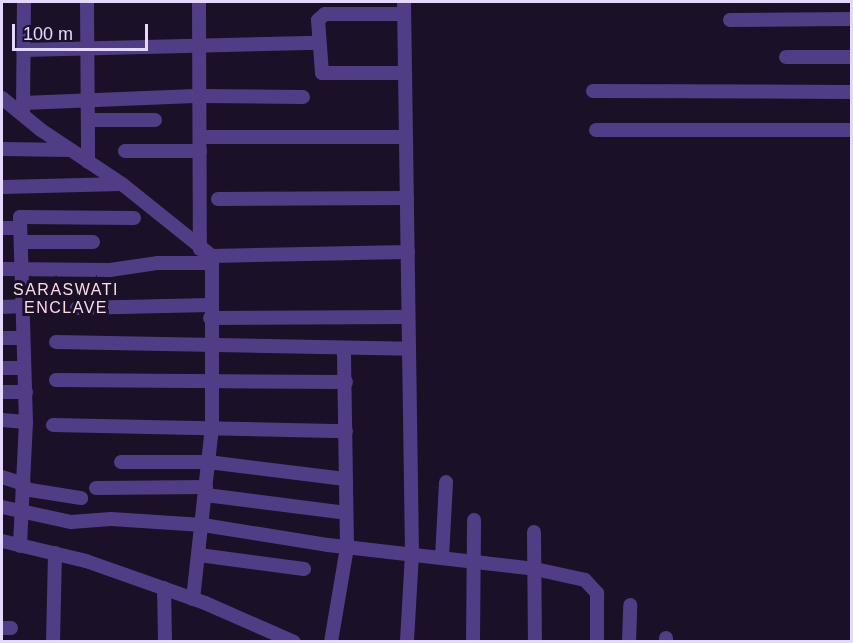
<!DOCTYPE html>
<html>
<head>
<meta charset="utf-8">
<style>
	body { margin:0 }
	#map { position:relative; width:853px; height:643px; overflow:hidden; background:#1a1027; font-family:Arial,sans-serif }
	div>[style] { position:absolute }
	.minor>* { height:14px; margin:-7px; padding:0 7px; transform-origin:7px; border-radius:7px; background:#513d85 }
	span { translate:-50% -50%; white-space:nowrap; text-align:center; line-height:1.15; -webkit-text-stroke:6px #1a1027; paint-order:stroke }
	.neighbourhood-label { font-size:16px; color:#fedae8; letter-spacing:1.5px }
	.frame { position:absolute; inset:0; border:3px solid #e5d8fe; pointer-events:none }
	.scale { position:absolute; left:12px; top:24px; width:136px; height:27px; box-sizing:border-box; border:3px solid #e5d8fe; border-top:0; padding-left:8px; font-size:18px; line-height:21px; white-space:nowrap; color:#e5d8fe; -webkit-text-stroke:4px #1a1027; paint-order:stroke }
</style>
</head>
<body>
<div id="map">
	<div class="minor">
		<div style="left:87px;top:2px;width:160px;rotate:89.6deg"></div>
		<div style="left:199px;top:2px;width:247px;rotate:89.8deg"></div>
		<div style="left:404px;top:2px;width:552px;rotate:89.17deg"></div>
		<div style="left:412px;top:554px;width:88px;rotate:93.3deg"></div>
		<div style="left:730px;top:20px;width:122px;rotate:-0.5deg"></div>
		<div style="left:23px;top:50px;width:295px;rotate:-1.4deg"></div>
		<div style="left:786px;top:57px;width:66px"></div>
		<div style="left:404px;top:73px;width:82px;rotate:180deg"></div>
		<div style="left:322px;top:73px;width:53px;rotate:-94.3deg"></div>
		<div style="left:318px;top:20px;width:9px;rotate:-41deg"></div>
		<div style="left:325px;top:14px;width:79px"></div>
		<div style="left:593px;top:91px;width:259px;rotate:0.2deg"></div>
		<div style="left:2px;top:98px;width:50px;rotate:39.4deg"></div>
		<div style="left:41px;top:130px;width:97px;rotate:33.7deg"></div>
		<div style="left:122px;top:184px;width:115px;rotate:38.7deg"></div>
		<div style="left:212px;top:256px;width:196px;rotate:-1.2deg"></div>
		<div style="left:23px;top:103px;width:178px;rotate:-2.3deg"></div>
		<div style="left:201px;top:96px;width:102px;rotate:0.6deg"></div>
		<div style="left:23px;top:111px;width:109px;rotate:-89.5deg"></div>
		<div style="left:88px;top:120px;width:67px"></div>
		<div style="left:596px;top:130px;width:256px"></div>
		<div style="left:200px;top:137px;width:206px"></div>
		<div style="left:2px;top:149px;width:69px;rotate:0.8deg"></div>
		<div style="left:125px;top:151px;width:75px"></div>
		<div style="left:2px;top:187px;width:120px;rotate:-1.4deg"></div>
		<div style="left:218px;top:199px;width:189px;rotate:-0.3deg"></div>
		<div style="left:2px;top:228px;width:18px"></div>
		<div style="left:21px;top:242px;width:72px"></div>
		<div style="left:2px;top:269px;width:108px;rotate:0.5deg"></div>
		<div style="left:110px;top:270px;width:49px;rotate:-8.3deg"></div>
		<div style="left:158px;top:263px;width:53px"></div>
		<div style="left:2px;top:307px;width:21px;rotate:-3deg"></div>
		<div style="left:77px;top:308px;width:133px;rotate:-1.3deg"></div>
		<div style="left:210px;top:318px;width:197px;rotate:-0.3deg"></div>
		<div style="left:2px;top:338px;width:21px"></div>
		<div style="left:56px;top:342px;width:353px;rotate:1.1deg"></div>
		<div style="left:2px;top:368px;width:22px"></div>
		<div style="left:56px;top:380px;width:290px;rotate:0.4deg"></div>
		<div style="left:2px;top:392px;width:24px"></div>
		<div style="left:2px;top:420px;width:24px;rotate:5deg"></div>
		<div style="left:26px;top:422px;width:124px;rotate:92.8deg"></div>
		<div style="left:26px;top:422px;width:205px;rotate:-91.7deg"></div>
		<div style="left:20px;top:217px;width:114px;rotate:0.5deg"></div>
		<div style="left:53px;top:425px;width:293px;rotate:1.2deg"></div>
		<div style="left:121px;top:462px;width:87px"></div>
		<div style="left:208px;top:462px;width:138px;rotate:7.1deg"></div>
		<div style="left:2px;top:477px;width:23px;rotate:18deg"></div>
		<div style="left:96px;top:488px;width:110px;rotate:-0.5deg"></div>
		<div style="left:24px;top:489px;width:58px;rotate:9deg"></div>
		<div style="left:206px;top:495px;width:141px;rotate:7.3deg"></div>
		<div style="left:2px;top:507px;width:71px;rotate:12.3deg"></div>
		<div style="left:71px;top:522px;width:40px;rotate:-4.3deg"></div>
		<div style="left:111px;top:519px;width:92px;rotate:3.7deg"></div>
		<div style="left:203px;top:525px;width:127px;rotate:9.1deg"></div>
		<div style="left:328px;top:545px;width:208px;rotate:6.6deg"></div>
		<div style="left:535px;top:569px;width:51px;rotate:12.4deg"></div>
		<div style="left:585px;top:580px;width:18px;rotate:47deg"></div>
		<div style="left:597px;top:593px;width:49px;rotate:90deg"></div>
		<div style="left:534px;top:532px;width:110px;rotate:89.5deg"></div>
		<div style="left:2px;top:541px;width:86px;rotate:13.4deg"></div>
		<div style="left:86px;top:561px;width:126px;rotate:19.4deg"></div>
		<div style="left:205px;top:603px;width:97px;rotate:23.7deg"></div>
		<div style="left:199px;top:555px;width:106px;rotate:7.6deg"></div>
		<div style="left:442px;top:557px;width:75px;rotate:-86.9deg"></div>
		<div style="left:164px;top:588px;width:54px;rotate:88.9deg"></div>
		<div style="left:193px;top:599px;width:172px;rotate:-83.7deg"></div>
		<div style="left:212px;top:428px;width:172px;rotate:-90deg"></div>
		<div style="left:2px;top:628px;width:9px"></div>
		<div style="left:666px;top:638px;width:4px;rotate:90deg"></div>
		<div style="left:53px;top:642px;width:89px;rotate:-88.7deg"></div>
		<div style="left:331px;top:642px;width:96px;rotate:-80.4deg"></div>
		<div style="left:347px;top:547px;width:199px;rotate:-90.9deg"></div>
		<div style="left:473px;top:642px;width:122px;rotate:-89.5deg"></div>
		<div style="left:629px;top:642px;width:37px;rotate:-88deg"></div>
	</div>
	<div class="neighbourhood-label">
		<span style="left:66px;top:299px">SARASWATI<br>ENCLAVE</span>
	</div>
	<div class="frame"></div>
	<div class="scale">100 m</div>
</div>
</body>
</html>
